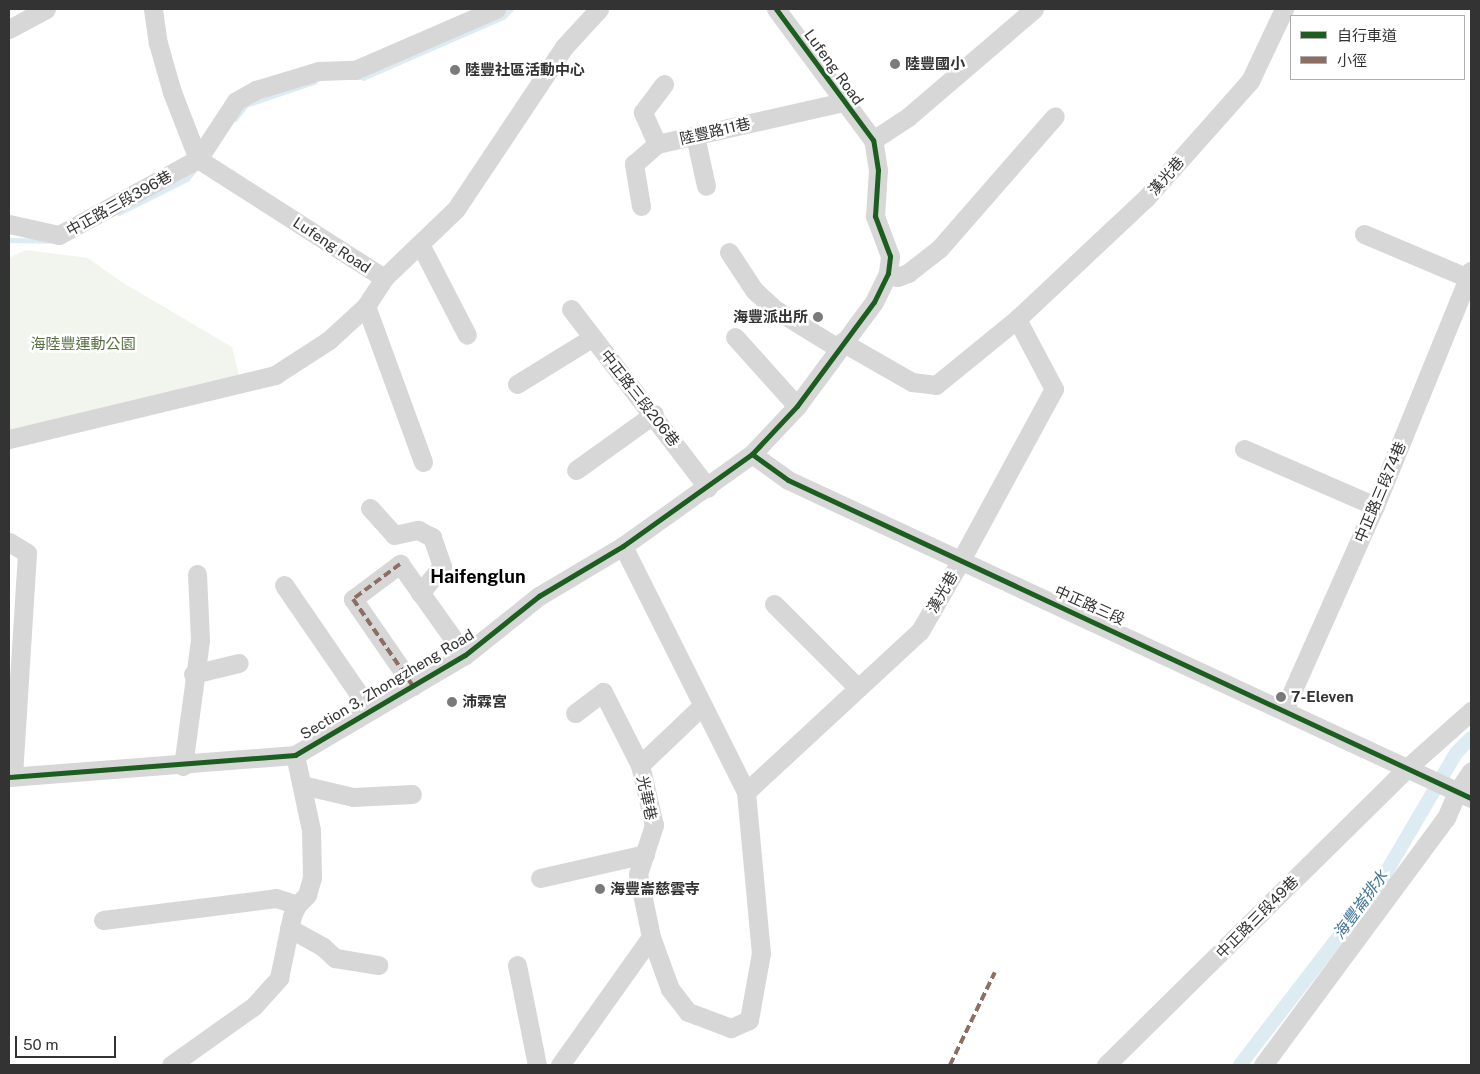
<!DOCTYPE html>
<html>
<head>
<meta charset="utf-8">
<style>
	body { margin:0 }
	#map { position:relative; width:1480px; height:1074px; overflow:hidden; background:#fff; font-family:"Public Sans","Noto Sans TC",sans-serif }
	div>[style] { position:absolute }
	.green>* { inset:0; background:#f1f5ed }
	.stream>* { height:4.5px; margin:-2.25px; padding:0 2.25px; transform-origin:2.25px; border-radius:2.25px; background:#ddebf3 }
	.canal>* { height:14px; margin:-7px; padding:0 7px; transform-origin:7px; border-radius:7px; background:#ddebf3 }
	.minor>* { height:19px; margin:-9.5px; padding:0 9.5px; transform-origin:9.5px; border-radius:9.5px; background:#d7d7d7 }
	.quiet>* { height:4px; margin-top:-2px; transform-origin:0; background:repeating-linear-gradient(90deg,#8d6e63 0 8px,transparent 0 12px) }
	.cycleway>* { height:5px; margin:-2.5px; padding:0 2.5px; transform-origin:2.5px; border-radius:2.5px; background:#1b5e20 }
	.dots>* { width:14px; height:14px; translate:-50% -50%; box-sizing:border-box; border:2px solid #fff; border-radius:50% }
	span { translate:-50% -50%; white-space:nowrap; text-align:center; line-height:1.15; -webkit-text-stroke:5px #fff; paint-order:stroke }
	.poi-label { font-size:15px; color:#333; font-weight:700 }
	.left { translate:0 -50%; text-align:left }
	.right { translate:-100% -50%; text-align:right }
	.street-label { font-size:15px; color:#333 }
	.park-label { font-size:15px; color:#56703f }
	.water-label { font-size:16px; color:#3f7597; font-style:italic }
	.quarter-label { font-size:18px; color:#000; font-weight:700 }
	.frame { position:absolute; inset:0; border:10px solid #333; pointer-events:none }
	.legend { position:absolute; left:1290px; top:15px; width:175px; height:65px; box-sizing:border-box; background:#fff; border:1px solid #adadad; margin:0; padding:6px 9px; list-style:none; font-size:15px; color:#333 }
	.legend li { display:flex; align-items:center; gap:10px; height:25px }
	.legend b { width:25px; border:1px solid #adadad }
	.scale { position:absolute; left:15px; top:1036px; width:101px; height:22px; box-sizing:border-box; border:2px solid #333; border-top:0; padding-left:6px; font-size:15px; line-height:18px; white-space:nowrap; color:#333; -webkit-text-stroke:4px #fff; paint-order:stroke }
</style>
</head>
<body>
<div id="map">
	<div class="green">
		<div style="clip-path:polygon(26px 250px,88px 258px,120px 281px,232px 347px,241px 383px,9px 433px,9px 258px)"></div>
	</div>
	<div class="stream">
		<div style="left:354px;top:78px;width:9px"></div>
		<div style="left:363px;top:78px;width:153px;rotate:-23.5deg"></div>
		<div style="left:503px;top:17px;width:11px;rotate:-45deg"></div>
		<div style="left:235px;top:119px;width:18px;rotate:-52deg"></div>
		<div style="left:246px;top:105px;width:72px;rotate:-18.7deg"></div>
		<div style="left:119px;top:213px;width:76px;rotate:-26.6deg"></div>
		<div style="left:187px;top:179px;width:14px;rotate:-51deg"></div>
		<div style="left:9px;top:240px;width:39px;rotate:1deg"></div>
	</div>
	<div class="canal">
		<div style="left:1240px;top:1065px;width:232px;rotate:-52.5deg"></div>
		<div style="left:1381px;top:881px;width:148px;rotate:-59.6deg"></div>
		<div style="left:1456px;top:753px;width:21px;rotate:-45deg"></div>
	</div>
	<div class="minor">
		<div style="left:153px;top:9px;width:34px;rotate:82deg"></div>
		<div style="left:158px;top:43px;width:51px;rotate:74.1deg"></div>
		<div style="left:172px;top:92px;width:72px;rotate:68.8deg"></div>
		<div style="left:198px;top:159px;width:221px;rotate:32.6deg"></div>
		<div style="left:384px;top:278px;width:100px;rotate:-43.8deg"></div>
		<div style="left:456px;top:209px;width:195px;rotate:-56.3deg"></div>
		<div style="left:564px;top:47px;width:52px;rotate:-47.4deg"></div>
		<div style="left:9px;top:29px;width:42px;rotate:-28.4deg"></div>
		<div style="left:695px;top:136px;width:51px;rotate:77.6deg"></div>
		<div style="left:873px;top:140px;width:42px;rotate:-33.3deg"></div>
		<div style="left:908px;top:117px;width:166px;rotate:-40.6deg"></div>
		<div style="left:657px;top:144px;width:35px;rotate:-114deg"></div>
		<div style="left:643px;top:112px;width:35px;rotate:-53deg"></div>
		<div style="left:641px;top:206px;width:43px;rotate:-99.5deg"></div>
		<div style="left:634px;top:164px;width:30px;rotate:-41deg"></div>
		<div style="left:657px;top:144px;width:192px;rotate:-12.7deg"></div>
		<div style="left:9px;top:224px;width:51px;rotate:12.4deg"></div>
		<div style="left:59px;top:235px;width:158px;rotate:-28.7deg"></div>
		<div style="left:198px;top:159px;width:69px;rotate:-56.8deg"></div>
		<div style="left:236px;top:101px;width:23px;rotate:-29deg"></div>
		<div style="left:256px;top:90px;width:66px;rotate:-16.8deg"></div>
		<div style="left:319px;top:71px;width:36px;rotate:-2deg"></div>
		<div style="left:355px;top:70px;width:154px;rotate:-23.4deg"></div>
		<div style="left:1364px;top:234px;width:113px;rotate:22.9deg"></div>
		<div style="left:420px;top:244px;width:102px;rotate:62.7deg"></div>
		<div style="left:729px;top:252px;width:45px;rotate:56.7deg"></div>
		<div style="left:754px;top:290px;width:26px;rotate:43deg"></div>
		<div style="left:773px;top:308px;width:76px;rotate:31.6deg"></div>
		<div style="left:888px;top:273px;width:10px;rotate:24deg"></div>
		<div style="left:897px;top:277px;width:12px;rotate:-20deg"></div>
		<div style="left:908px;top:273px;width:39px;rotate:-38deg"></div>
		<div style="left:939px;top:249px;width:176px;rotate:-48.9deg"></div>
		<div style="left:366px;top:306px;width:166px;rotate:69.9deg"></div>
		<div style="left:571px;top:309px;width:225px;rotate:52.6deg"></div>
		<div style="left:735px;top:337px;width:93px;rotate:48.1deg"></div>
		<div style="left:842px;top:342px;width:81px;rotate:29.7deg"></div>
		<div style="left:912px;top:382px;width:24px;rotate:7deg"></div>
		<div style="left:936px;top:385px;width:104px;rotate:-39.2deg"></div>
		<div style="left:1017px;top:319px;width:177px;rotate:-43.2deg"></div>
		<div style="left:1146px;top:198px;width:157px;rotate:-48.4deg"></div>
		<div style="left:1250px;top:81px;width:80px;rotate:-64.7deg"></div>
		<div style="left:517px;top:384px;width:89px;rotate:-31.7deg"></div>
		<div style="left:9px;top:439px;width:274px;rotate:-13.5deg"></div>
		<div style="left:275px;top:375px;width:64px;rotate:-32.9deg"></div>
		<div style="left:329px;top:340px;width:50px;rotate:-42.6deg"></div>
		<div style="left:366px;top:306px;width:33px;rotate:-57deg"></div>
		<div style="left:1244px;top:449px;width:143px;rotate:23.5deg"></div>
		<div style="left:752px;top:454px;width:44px;rotate:35.8deg"></div>
		<div style="left:788px;top:480px;width:753px;rotate:24.97deg"></div>
		<div style="left:576px;top:470px;width:96px;rotate:-35.7deg"></div>
		<div style="left:370px;top:508px;width:36px;rotate:48deg"></div>
		<div style="left:394px;top:535px;width:25px;rotate:-12deg"></div>
		<div style="left:418px;top:530px;width:16px;rotate:27deg"></div>
		<div style="left:432px;top:537px;width:31px;rotate:71deg"></div>
		<div style="left:442px;top:566px;width:35px;rotate:129deg"></div>
		<div style="left:9px;top:542px;width:21px;rotate:31deg"></div>
		<div style="left:27px;top:553px;width:224px;rotate:93.6deg"></div>
		<div style="left:623px;top:546px;width:275px;rotate:63.4deg"></div>
		<div style="left:746px;top:792px;width:162px;rotate:84.7deg"></div>
		<div style="left:761px;top:953px;width:68px;rotate:100.2deg"></div>
		<div style="left:749px;top:1020px;width:20px;rotate:156deg"></div>
		<div style="left:731px;top:1028px;width:46px;rotate:-159.6deg"></div>
		<div style="left:688px;top:1012px;width:29px;rotate:-128deg"></div>
		<div style="left:670px;top:989px;width:55px;rotate:-110.1deg"></div>
		<div style="left:284px;top:585px;width:152px;rotate:55.5deg"></div>
		<div style="left:774px;top:604px;width:119px;rotate:45deg"></div>
		<div style="left:193px;top:674px;width:47px;rotate:-13.4deg"></div>
		<div style="left:413px;top:686px;width:106px;rotate:-124.6deg"></div>
		<div style="left:353px;top:599px;width:59px;rotate:-36.7deg"></div>
		<div style="left:400px;top:564px;width:112px;rotate:54.5deg"></div>
		<div style="left:1284px;top:710px;width:223px;rotate:-66deg"></div>
		<div style="left:1375px;top:506px;width:254px;rotate:-67.8deg"></div>
		<div style="left:640px;top:765px;width:86px;rotate:-43.6deg"></div>
		<div style="left:183px;top:766px;width:127px;rotate:-82.3deg"></div>
		<div style="left:200px;top:640px;width:66px;rotate:-92.6deg"></div>
		<div style="left:9px;top:777px;width:287px;rotate:-4.4deg"></div>
		<div style="left:295px;top:755px;width:197px;rotate:-30.5deg"></div>
		<div style="left:465px;top:655px;width:95px;rotate:-38.6deg"></div>
		<div style="left:539px;top:596px;width:98px;rotate:-30.8deg"></div>
		<div style="left:623px;top:546px;width:158px;rotate:-35.5deg"></div>
		<div style="left:752px;top:454px;width:66px;rotate:-46.8deg"></div>
		<div style="left:797px;top:406px;width:129px;rotate:-53.5deg"></div>
		<div style="left:874px;top:302px;width:32px;rotate:-64deg"></div>
		<div style="left:888px;top:273px;width:17px;rotate:-83deg"></div>
		<div style="left:890px;top:256px;width:43px;rotate:-110.6deg"></div>
		<div style="left:875px;top:216px;width:46px;rotate:-86.3deg"></div>
		<div style="left:878px;top:170px;width:30px;rotate:-99deg"></div>
		<div style="left:873px;top:140px;width:163px;rotate:-126.5deg"></div>
		<div style="left:302px;top:785px;width:52px;rotate:13.2deg"></div>
		<div style="left:353px;top:797px;width:59px;rotate:-2.9deg"></div>
		<div style="left:746px;top:792px;width:237px;rotate:-42.8deg"></div>
		<div style="left:920px;top:631px;width:82px;rotate:-60deg"></div>
		<div style="left:961px;top:560px;width:195px;rotate:-61.5deg"></div>
		<div style="left:1054px;top:389px;width:79px;rotate:-117.9deg"></div>
		<div style="left:540px;top:878px;width:108px;rotate:-12.9deg"></div>
		<div style="left:103px;top:920px;width:174px;rotate:-7.2deg"></div>
		<div style="left:276px;top:898px;width:22px;rotate:18deg"></div>
		<div style="left:289px;top:928px;width:38px;rotate:29deg"></div>
		<div style="left:322px;top:946px;width:18px;rotate:43deg"></div>
		<div style="left:335px;top:958px;width:44px;rotate:9.2deg"></div>
		<div style="left:517px;top:965px;width:102px;rotate:78.7deg"></div>
		<div style="left:171px;top:1065px;width:102px;rotate:-35.4deg"></div>
		<div style="left:254px;top:1006px;width:38px;rotate:-48deg"></div>
		<div style="left:279px;top:978px;width:63px;rotate:-78.2deg"></div>
		<div style="left:292px;top:916px;width:12px;rotate:-66deg"></div>
		<div style="left:297px;top:905px;width:14px;rotate:-45deg"></div>
		<div style="left:307px;top:895px;width:19px;rotate:-74deg"></div>
		<div style="left:312px;top:877px;width:47px;rotate:-91.2deg"></div>
		<div style="left:311px;top:830px;width:77px;rotate:-102deg"></div>
		<div style="left:560px;top:1065px;width:157px;rotate:-54.6deg"></div>
		<div style="left:651px;top:937px;width:64px;rotate:-101.7deg"></div>
		<div style="left:638px;top:874px;width:52px;rotate:-71.9deg"></div>
		<div style="left:654px;top:825px;width:62px;rotate:-103.1deg"></div>
		<div style="left:640px;top:765px;width:82px;rotate:-116.9deg"></div>
		<div style="left:603px;top:692px;width:35px;rotate:143deg"></div>
		<div style="left:1106px;top:1065px;width:423px;rotate:-44.6deg"></div>
		<div style="left:1407px;top:768px;width:86px;rotate:-41.7deg"></div>
		<div style="left:1263px;top:1065px;width:307px;rotate:-53.5deg"></div>
		<div style="left:1446px;top:818px;width:28px;rotate:-67deg"></div>
		<div style="left:1457px;top:792px;width:25px;rotate:-56deg"></div>
	</div>
	<div class="quiet">
		<div style="left:400px;top:564px;width:59px;rotate:143.3deg"></div>
		<div style="left:353px;top:599px;width:106px;rotate:55.4deg"></div>
		<div style="left:950px;top:1065px;width:103px;rotate:-64.2deg"></div>
	</div>
	<div class="cycleway">
		<div style="left:752px;top:454px;width:44px;rotate:35.8deg"></div>
		<div style="left:788px;top:480px;width:753px;rotate:24.97deg"></div>
		<div style="left:9px;top:777px;width:287px;rotate:-4.4deg"></div>
		<div style="left:295px;top:755px;width:197px;rotate:-30.5deg"></div>
		<div style="left:465px;top:655px;width:95px;rotate:-38.6deg"></div>
		<div style="left:539px;top:596px;width:98px;rotate:-30.8deg"></div>
		<div style="left:623px;top:546px;width:158px;rotate:-35.5deg"></div>
		<div style="left:752px;top:454px;width:66px;rotate:-46.8deg"></div>
		<div style="left:797px;top:406px;width:129px;rotate:-53.5deg"></div>
		<div style="left:874px;top:302px;width:32px;rotate:-64deg"></div>
		<div style="left:888px;top:273px;width:17px;rotate:-83deg"></div>
		<div style="left:890px;top:256px;width:43px;rotate:-110.6deg"></div>
		<div style="left:875px;top:216px;width:46px;rotate:-86.3deg"></div>
		<div style="left:878px;top:170px;width:30px;rotate:-99deg"></div>
		<div style="left:873px;top:140px;width:163px;rotate:-126.5deg"></div>
	</div>
	<div class="dots">
		<div style="left:895px;top:64px;background:#7a7a7a"></div>
		<div style="left:455px;top:70px;background:#7a7a7a"></div>
		<div style="left:818px;top:317px;background:#7a7a7a"></div>
		<div style="left:1281px;top:697px;background:#7a7a7a"></div>
		<div style="left:452px;top:702px;background:#7a7a7a"></div>
		<div style="left:600px;top:889px;background:#7a7a7a"></div>
	</div>
	<div class="poi-label">
		<span class="left" style="left:905px;top:64px">陸豐國小</span>
		<span class="left" style="left:465px;top:70px">陸豐社區活動中心</span>
		<span class="right" style="left:808px;top:317px">海豐派出所</span>
		<span class="left" style="left:1291px;top:697px">7-Eleven</span>
		<span class="left" style="left:462px;top:702px">沛霖宮</span>
		<span class="left" style="left:610px;top:889px">海豐崙慈雲寺</span>
	</div>
	<div class="street-label">
		<span style="left:834px;top:67px;rotate:54deg">Lufeng Road</span>
		<span style="left:715px;top:131px;rotate:-13deg">陸豐路11巷</span>
		<span style="left:1166px;top:176px;rotate:-49deg">漢光巷</span>
		<span style="left:119px;top:203px;rotate:-29deg">中正路三段396巷</span>
		<span style="left:332px;top:245px;rotate:33deg">Lufeng Road</span>
		<span style="left:640px;top:398px;rotate:52deg">中正路三段206巷</span>
		<span style="left:1380px;top:492px;rotate:-67deg">中正路三段74巷</span>
		<span style="left:942px;top:592px;rotate:-60deg">漢光巷</span>
		<span style="left:1090px;top:605px;rotate:24deg">中正路三段</span>
		<span style="left:387px;top:684px;rotate:-31deg">Section 3, Zhongzheng Road</span>
		<span style="left:647px;top:798px;rotate:78deg">光華巷</span>
		<span style="left:1257px;top:917px;rotate:-45deg">中正路三段49巷</span>
	</div>
	<div class="park-label">
		<span style="left:83px;top:344px">海陸豐運動公園</span>
	</div>
	<div class="water-label">
		<span style="left:1361px;top:905px;rotate:-54deg">海豐崙排水</span>
	</div>
	<div class="quarter-label">
		<span style="left:478px;top:577px">Haifenglun</span>
	</div>
	<div class="frame"></div>
	<ul class="legend">
	<li><b style="height:6px;background:#1b5e20"></b>自行車道</li>
	<li><b style="height:6px;background:#8d6e63"></b>小徑</li>
	</ul>
	<div class="scale">50 m</div>
</div>
</body>
</html>
